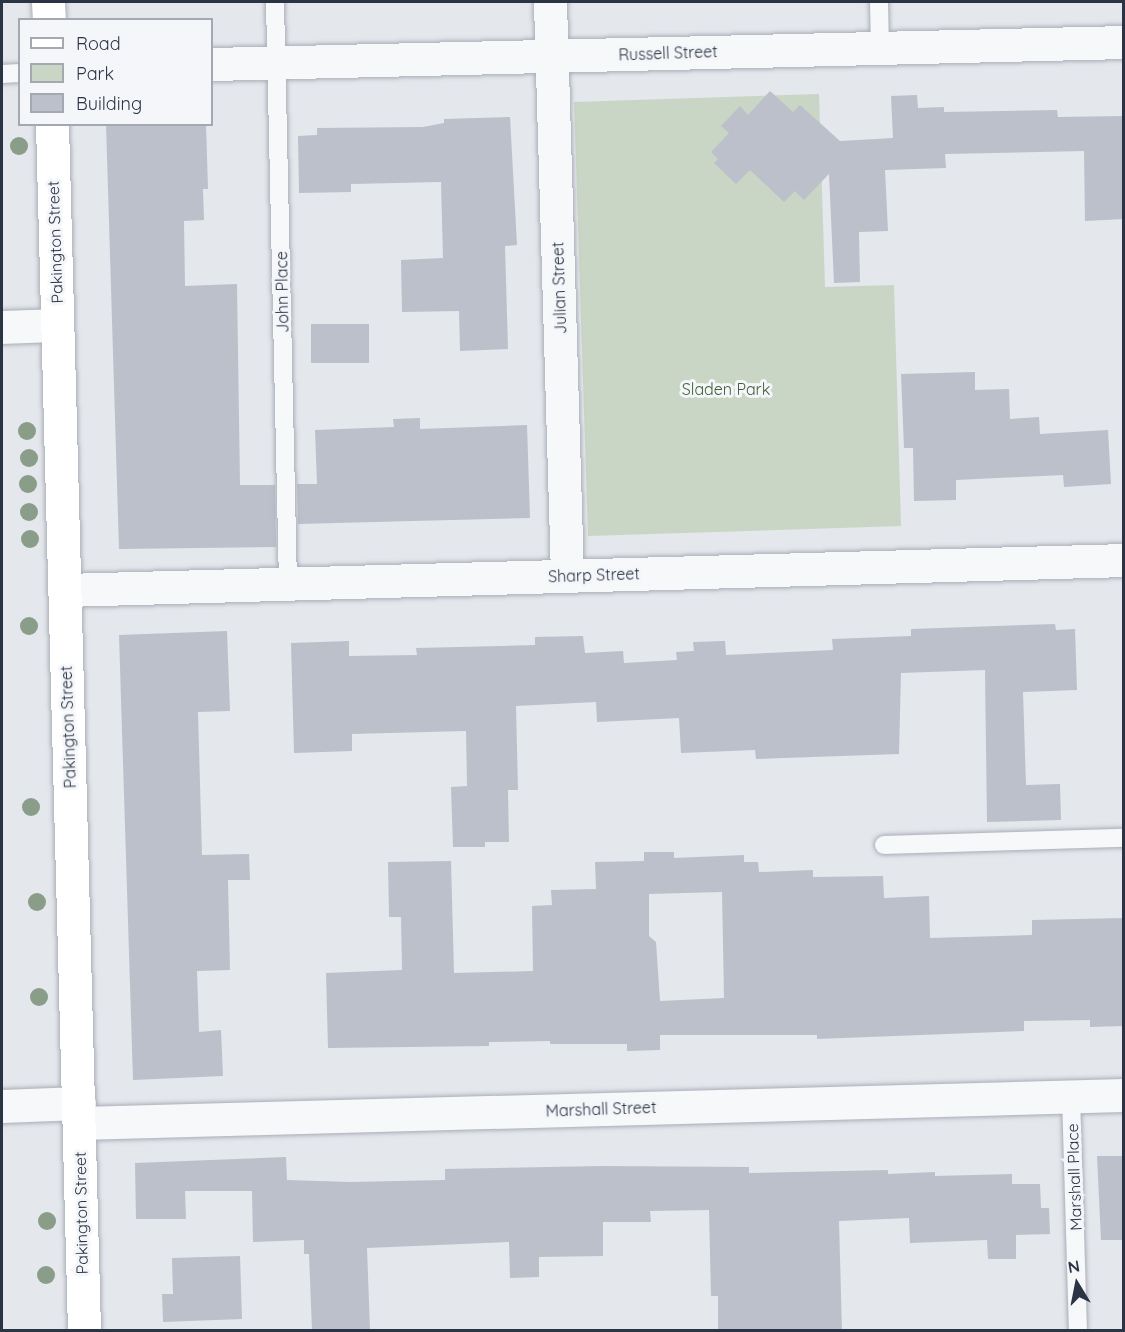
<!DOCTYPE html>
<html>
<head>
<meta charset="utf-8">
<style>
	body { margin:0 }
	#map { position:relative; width:1125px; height:1332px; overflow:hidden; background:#e4e7ec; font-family:Quicksand,sans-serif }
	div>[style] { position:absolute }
	.green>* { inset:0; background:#c9d6c5 }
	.building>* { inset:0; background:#bbc0ca; transform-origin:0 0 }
	.roads { filter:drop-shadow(0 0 2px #a9aeb7) drop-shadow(0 0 2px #a9aeb7) }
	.lane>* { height:18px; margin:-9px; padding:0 9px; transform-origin:9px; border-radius:9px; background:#f7f8fa }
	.street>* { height:33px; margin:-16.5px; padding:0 16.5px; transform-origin:16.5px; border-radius:16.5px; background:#f7f8fa }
	.secondary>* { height:33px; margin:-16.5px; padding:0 16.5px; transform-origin:16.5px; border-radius:16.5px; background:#fff }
	.trees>* { width:18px; height:18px; margin:-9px; border-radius:50%; background:#899d89 }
	span { translate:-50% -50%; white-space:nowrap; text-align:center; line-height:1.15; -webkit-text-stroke:6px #f4f6f9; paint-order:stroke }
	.street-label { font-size:16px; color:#2b3445 }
	.park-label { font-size:16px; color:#3f6138 }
	.frame { position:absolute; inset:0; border:3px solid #2b3445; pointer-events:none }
	.legend { position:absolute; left:18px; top:18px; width:195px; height:108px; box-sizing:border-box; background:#f4f6f9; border:2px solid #a4a8b1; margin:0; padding:8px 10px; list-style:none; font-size:18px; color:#2b3445 }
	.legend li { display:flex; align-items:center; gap:12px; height:30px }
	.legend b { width:30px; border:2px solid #a4a8b1 }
	.north { position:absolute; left:1047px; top:1254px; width:60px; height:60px; -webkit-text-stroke:4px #f4f6f9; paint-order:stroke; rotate:350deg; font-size:16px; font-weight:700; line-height:24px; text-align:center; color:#2b3445 }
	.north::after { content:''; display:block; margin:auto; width:21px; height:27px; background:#2b3445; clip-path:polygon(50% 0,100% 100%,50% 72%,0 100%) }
</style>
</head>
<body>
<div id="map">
	<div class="green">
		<div style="clip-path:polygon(819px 94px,825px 287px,894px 285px,901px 526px,588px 536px,574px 102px)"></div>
	</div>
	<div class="building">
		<div style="clip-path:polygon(770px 91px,793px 112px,800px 105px,840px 141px,893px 138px,891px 96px,917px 95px,918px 108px,944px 107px,944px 112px,1057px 110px,1058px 117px,1124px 116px,1124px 219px,1085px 221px,1084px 151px,945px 154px,946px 168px,885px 170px,888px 231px,859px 232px,860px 282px,834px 283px,829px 174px,804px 200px,795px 191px,784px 202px,750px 170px,736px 184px,714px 163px,718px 159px,711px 152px,729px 133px,721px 126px,740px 106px,748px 115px)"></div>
		<div style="clip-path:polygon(510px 117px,517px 245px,505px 246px,508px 349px,460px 351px,459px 311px,402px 312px,401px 260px,443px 258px,441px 182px,351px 184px,351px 192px,299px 193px,298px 136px,317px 135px,317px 128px,423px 127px,444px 123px,444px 119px)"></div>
		<div style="clip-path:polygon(106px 124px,206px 124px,208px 189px,203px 189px,204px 220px,184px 221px,185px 286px,237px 284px,240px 485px,275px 485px,276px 547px,119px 549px)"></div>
		<div style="left:311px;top:324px;width:58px;height:39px"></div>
		<div style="clip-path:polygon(975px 372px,975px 390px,1009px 389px,1010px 419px,1039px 417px,1040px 434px,1108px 430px,1111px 484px,1064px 487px,1063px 475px,956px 480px,956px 500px,914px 501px,913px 448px,904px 448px,901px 374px)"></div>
		<div style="clip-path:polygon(420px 418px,420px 429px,527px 425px,530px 518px,298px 524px,297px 484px,317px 484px,315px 430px,394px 427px,393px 419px)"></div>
		<div style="clip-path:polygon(1055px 624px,1056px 630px,1075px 629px,1077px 690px,1023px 692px,1026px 785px,1060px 784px,1061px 820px,987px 822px,985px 670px,901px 673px,899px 754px,756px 759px,755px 750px,681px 753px,679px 718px,597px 722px,596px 702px,516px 706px,518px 790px,508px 790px,509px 842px,485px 842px,485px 847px,453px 847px,451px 787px,467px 786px,466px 731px,352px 734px,352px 751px,294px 753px,291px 643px,349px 641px,349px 656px,417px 655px,416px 648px,535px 645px,535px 637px,583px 636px,585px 653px,623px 651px,624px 663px,677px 660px,676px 652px,694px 651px,693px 642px,725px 641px,726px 655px,833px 650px,832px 639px,911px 636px,911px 629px)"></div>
		<div style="clip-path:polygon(227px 631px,230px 711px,198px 712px,202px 855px,249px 854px,250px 880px,228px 880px,230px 970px,197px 971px,199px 1032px,221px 1030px,223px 1076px,133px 1080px,119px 635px)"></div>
		<div style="clip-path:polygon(evenodd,644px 852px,674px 852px,674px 858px,744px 855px,744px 862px,758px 862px,759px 872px,813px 870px,813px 877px,883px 876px,884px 898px,929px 896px,930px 938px,1032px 935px,1032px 920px,1124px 918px,1124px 1026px,1090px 1027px,1090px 1020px,1024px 1021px,1024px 1031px,817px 1039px,817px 1035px,660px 1035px,660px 1050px,627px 1051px,627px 1044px,550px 1044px,550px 1041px,489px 1042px,489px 1046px,328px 1048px,326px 973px,402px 970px,401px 917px,389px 917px,388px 862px,451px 861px,454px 973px,533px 971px,532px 906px,552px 905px,551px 890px,596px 889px,595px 862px,644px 861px,644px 852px,722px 892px,724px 998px,660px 1001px,656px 942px,649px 936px,649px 894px,722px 892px)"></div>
		<div style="clip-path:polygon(1097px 1156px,1124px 1156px,1124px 1240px,1101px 1240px)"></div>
		<div style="clip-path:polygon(286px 1157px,287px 1180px,350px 1182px,445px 1180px,445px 1169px,602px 1166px,749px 1167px,749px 1173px,888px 1170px,888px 1174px,935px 1172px,935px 1176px,1012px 1174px,1012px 1184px,1040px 1184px,1041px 1208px,1049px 1208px,1050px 1234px,1016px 1235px,1016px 1259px,988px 1259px,987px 1240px,910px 1243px,909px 1218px,839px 1221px,842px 1330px,718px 1330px,718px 1296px,711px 1296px,709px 1210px,650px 1211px,651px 1222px,603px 1222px,603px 1256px,539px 1257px,539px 1277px,510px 1278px,509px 1242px,367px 1248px,370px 1330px,312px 1330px,309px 1254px,304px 1254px,304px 1240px,253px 1242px,252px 1191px,185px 1191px,186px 1219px,136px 1219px,135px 1163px)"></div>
		<div style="clip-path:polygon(240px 1256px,242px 1319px,163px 1322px,162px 1294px,173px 1294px,172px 1258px)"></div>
	</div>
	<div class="roads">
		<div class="lane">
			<div style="left:275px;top:2px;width:581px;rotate:88.72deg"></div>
			<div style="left:879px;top:2px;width:46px;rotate:88.8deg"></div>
			<div style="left:2px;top:74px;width:18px;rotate:-3deg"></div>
			<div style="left:884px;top:845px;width:240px;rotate:-1.7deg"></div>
			<div style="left:1071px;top:1096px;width:234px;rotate:88.3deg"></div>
		</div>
		<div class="street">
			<div style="left:550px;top:2px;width:573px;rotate:88.3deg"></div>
			<div style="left:212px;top:64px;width:912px;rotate:-1.38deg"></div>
			<div style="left:2px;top:327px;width:55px;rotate:-2.1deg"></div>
			<div style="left:65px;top:590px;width:1059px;rotate:-1.62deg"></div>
			<div style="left:2px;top:1106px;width:77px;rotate:-2.2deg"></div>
			<div style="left:79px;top:1123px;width:1045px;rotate:-1.53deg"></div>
		</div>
		<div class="secondary">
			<div style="left:48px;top:2px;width:18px;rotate:87deg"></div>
			<div style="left:52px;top:124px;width:1206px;rotate:88.48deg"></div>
		</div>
	</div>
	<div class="trees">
		<div style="left:19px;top:146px"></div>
		<div style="left:27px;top:431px"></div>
		<div style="left:29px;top:458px"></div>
		<div style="left:28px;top:484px"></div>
		<div style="left:29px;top:512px"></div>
		<div style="left:30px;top:539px"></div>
		<div style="left:29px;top:626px"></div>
		<div style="left:31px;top:807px"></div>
		<div style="left:37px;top:902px"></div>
		<div style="left:39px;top:997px"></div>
		<div style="left:47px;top:1221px"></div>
		<div style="left:46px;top:1275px"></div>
	</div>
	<div class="street-label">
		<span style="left:668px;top:53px;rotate:-2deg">Russell Street</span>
		<span style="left:55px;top:242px;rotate:-92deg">Pakington Street</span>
		<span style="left:559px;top:288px;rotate:-92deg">Julian Street</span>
		<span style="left:282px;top:292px;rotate:-91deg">John Place</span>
		<span style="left:594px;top:575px;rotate:-2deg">Sharp Street</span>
		<span style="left:68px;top:727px;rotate:-92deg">Pakington Street</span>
		<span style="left:601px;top:1109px;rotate:-2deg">Marshall Street</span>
		<span style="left:1074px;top:1177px;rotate:-92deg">Marshall Place</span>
		<span style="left:81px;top:1213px;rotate:-91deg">Pakington Street</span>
	</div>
	<div class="park-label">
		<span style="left:726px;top:389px">Sladen Park</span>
	</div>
	<div class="frame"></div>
	<ul class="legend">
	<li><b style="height:8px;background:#fff"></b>Road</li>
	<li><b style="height:16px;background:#c9d6c5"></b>Park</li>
	<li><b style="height:16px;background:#bbc0ca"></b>Building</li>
	</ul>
	<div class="north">N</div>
</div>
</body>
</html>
